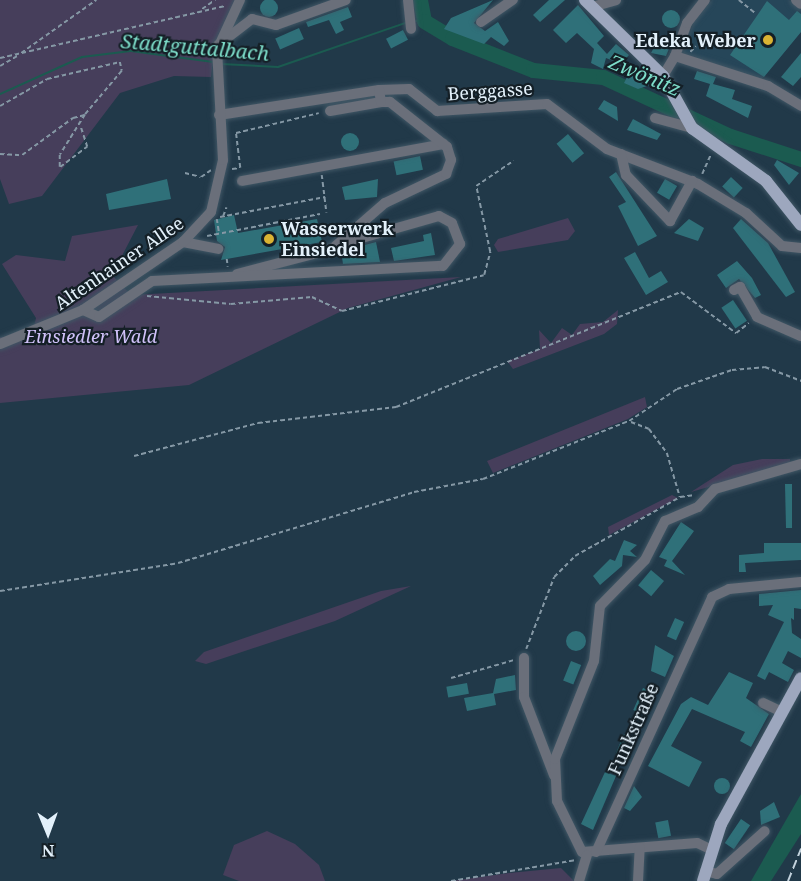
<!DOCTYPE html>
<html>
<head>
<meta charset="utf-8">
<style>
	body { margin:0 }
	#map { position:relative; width:801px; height:881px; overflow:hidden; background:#213949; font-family:"Noto Serif",serif }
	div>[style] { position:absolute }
	.built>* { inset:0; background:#264659 }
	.green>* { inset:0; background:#463e5b }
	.water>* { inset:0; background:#1b5b50 }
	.stream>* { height:2px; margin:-1px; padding:0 1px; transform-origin:1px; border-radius:1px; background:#1b5b50 }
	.river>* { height:15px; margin:-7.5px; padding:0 7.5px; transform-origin:7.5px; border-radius:7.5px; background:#1b5b50 }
	.building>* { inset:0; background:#2f7079; transform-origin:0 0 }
	.round { border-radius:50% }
	.path>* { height:1.5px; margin-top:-0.75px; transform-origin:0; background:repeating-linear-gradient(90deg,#8598a5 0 4.5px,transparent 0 7.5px) }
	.roads { filter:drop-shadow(0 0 2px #405665) drop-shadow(0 0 2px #405665) }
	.minor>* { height:10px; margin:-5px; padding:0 5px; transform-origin:5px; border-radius:5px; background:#6a6f7a }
	.major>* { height:12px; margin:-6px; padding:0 6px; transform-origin:6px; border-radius:6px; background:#9da7be }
	.rail>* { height:2px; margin-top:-1px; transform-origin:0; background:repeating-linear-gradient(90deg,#c3d2dd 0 9px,transparent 0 13.5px) }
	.dots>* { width:16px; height:16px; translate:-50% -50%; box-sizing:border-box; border:3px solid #141f26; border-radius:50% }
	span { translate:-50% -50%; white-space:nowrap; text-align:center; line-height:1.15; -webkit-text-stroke:4.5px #141f26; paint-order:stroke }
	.poi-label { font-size:18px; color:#e3f1fb; font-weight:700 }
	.right { translate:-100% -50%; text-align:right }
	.left { translate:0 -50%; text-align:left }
	.street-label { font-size:18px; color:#e3f1fb }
	.park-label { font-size:18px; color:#d0c1f9; font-style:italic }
	.water-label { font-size:20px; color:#7ddeca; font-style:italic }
	.north { position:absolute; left:18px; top:803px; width:60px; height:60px; -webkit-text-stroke:4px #141f26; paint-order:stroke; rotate:179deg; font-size:16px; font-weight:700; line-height:24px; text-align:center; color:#e3f1fb }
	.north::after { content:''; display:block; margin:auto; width:21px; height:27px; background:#e3f1fb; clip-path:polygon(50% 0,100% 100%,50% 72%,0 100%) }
</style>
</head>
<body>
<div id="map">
	<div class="built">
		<div style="clip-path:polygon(712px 0,789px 0,801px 8px,801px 32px,761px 80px,683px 55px,694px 21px)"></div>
	</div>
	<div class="green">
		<div style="clip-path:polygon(0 0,239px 0,215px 42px,211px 77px,174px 76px,120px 93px,42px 196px,9px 204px,0 179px)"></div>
		<div style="clip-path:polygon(568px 218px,575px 231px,568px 240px,498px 252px,494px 245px,498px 239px)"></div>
		<div style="clip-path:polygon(138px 225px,112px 275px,131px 295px,461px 277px,348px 308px,189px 385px,0 403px,0 337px,32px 336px,36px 318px,2px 264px,16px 255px,65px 261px,72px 236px)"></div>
		<div style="clip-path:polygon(618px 310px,617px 324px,604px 334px,513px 369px,507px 361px,540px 349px,539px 330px,551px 343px,562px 328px,572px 335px,580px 324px,603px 322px)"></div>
		<div style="clip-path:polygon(645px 397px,647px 407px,628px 419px,493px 473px,487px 461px)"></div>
		<div style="clip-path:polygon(762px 459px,790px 459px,790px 464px,691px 492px,733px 465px)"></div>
		<div style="clip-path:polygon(672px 495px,678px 498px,609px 535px,608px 527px)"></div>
		<div style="clip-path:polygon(411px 586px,335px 621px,206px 664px,195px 661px,204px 652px,381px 591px)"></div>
		<div style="clip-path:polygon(267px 831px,295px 844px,319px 865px,325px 881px,239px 881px,223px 875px,234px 845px)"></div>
		<div style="clip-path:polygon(561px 868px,574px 881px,451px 881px,509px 873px)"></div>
	</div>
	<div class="water">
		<div style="clip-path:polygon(801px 794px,801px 834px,771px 881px,751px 881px)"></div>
	</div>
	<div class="stream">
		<div style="left:413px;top:21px;width:11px"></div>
		<div style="left:221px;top:64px;width:57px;rotate:3deg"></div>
		<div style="left:278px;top:67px;width:138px;rotate:-19.1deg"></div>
		<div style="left:0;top:94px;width:90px;rotate:-24.3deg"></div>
		<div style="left:82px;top:57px;width:49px;rotate:-7deg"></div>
		<div style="left:131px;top:51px;width:83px;rotate:7.6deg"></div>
	</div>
	<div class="river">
		<div style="left:420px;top:0;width:21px;rotate:79deg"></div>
		<div style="left:424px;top:21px;width:33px;rotate:31deg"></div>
		<div style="left:452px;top:38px;width:87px;rotate:21.6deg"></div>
		<div style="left:533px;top:70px;width:70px;rotate:5.7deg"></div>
		<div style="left:603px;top:77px;width:140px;rotate:24.9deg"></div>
		<div style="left:730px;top:136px;width:75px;rotate:17.9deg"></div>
	</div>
	<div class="building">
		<div class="round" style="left:260px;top:-1px;width:18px;height:18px"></div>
		<div style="clip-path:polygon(493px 0,474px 23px,485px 31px,498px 22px,509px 41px,504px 46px,491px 37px,484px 44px,444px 29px,451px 18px)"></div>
		<div style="clip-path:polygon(549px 0,565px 0,540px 22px,533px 15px)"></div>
		<div style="clip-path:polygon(767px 1px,789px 20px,797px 11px,801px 14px,801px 32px,764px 77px,730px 55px)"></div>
		<div style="clip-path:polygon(578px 5px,604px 36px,597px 43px,607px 54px,616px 44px,629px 55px,621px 64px,606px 58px,603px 69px,591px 63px,594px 49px,577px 33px,566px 43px,553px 30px)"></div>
		<div style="clip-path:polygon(348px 7px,352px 17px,340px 22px,344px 30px,336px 34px,329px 20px,308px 27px,306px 22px)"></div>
		<div class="round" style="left:662px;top:10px;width:18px;height:18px"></div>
		<div style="left:299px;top:28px;width:12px;height:26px;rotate:66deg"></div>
		<div style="left:403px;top:30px;width:11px;height:19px;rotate:63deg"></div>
		<div style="clip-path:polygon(660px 36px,673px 39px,666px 56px,651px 53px)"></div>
		<div style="clip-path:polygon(801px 53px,801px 77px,793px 86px,781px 77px)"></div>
		<div style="clip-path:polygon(643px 68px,655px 80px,650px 85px,638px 89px,624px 83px,629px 73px,634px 77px)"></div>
		<div style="clip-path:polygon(697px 71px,716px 77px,713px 84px,735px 90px,732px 99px,752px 106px,748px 118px,706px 96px,710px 84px,694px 79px)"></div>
		<div style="clip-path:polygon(604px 100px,617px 107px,618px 121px,598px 109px)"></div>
		<div style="clip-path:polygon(633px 119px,661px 134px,657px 140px,627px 130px)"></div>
		<div class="round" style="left:341px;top:133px;width:18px;height:18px"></div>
		<div style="left:568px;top:134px;width:25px;height:15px;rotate:50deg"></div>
		<div style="left:420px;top:156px;width:14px;height:27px;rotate:78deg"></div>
		<div style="clip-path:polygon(777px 160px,799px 173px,789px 185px,774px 165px)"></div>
		<div style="clip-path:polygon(616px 172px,657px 236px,638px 246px,618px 206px,626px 202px,609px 177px)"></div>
		<div style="left:731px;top:177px;width:16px;height:13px;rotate:43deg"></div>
		<div style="clip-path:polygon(167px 179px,171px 199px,109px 210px,106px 194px)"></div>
		<div style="clip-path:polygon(378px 179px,377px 197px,345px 200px,342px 187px)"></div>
		<div style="left:665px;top:179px;width:14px;height:16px;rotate:30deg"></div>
		<div style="clip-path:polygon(234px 215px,238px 233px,317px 219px,322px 242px,221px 260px,225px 247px,217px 241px,214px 220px)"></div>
		<div style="clip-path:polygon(689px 219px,704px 228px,698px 241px,674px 233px)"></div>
		<div style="clip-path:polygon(741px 219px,768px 243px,795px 292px,786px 297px,733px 228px)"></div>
		<div style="clip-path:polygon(431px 233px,435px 255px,394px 261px,391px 248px,424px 241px,423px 235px)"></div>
		<div style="clip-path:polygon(376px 242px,380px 262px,343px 264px,341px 251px)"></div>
		<div style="clip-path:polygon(635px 252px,649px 278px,661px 271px,668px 282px,646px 295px,624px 258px)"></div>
		<div style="clip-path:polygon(737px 261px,752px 278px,761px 295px,755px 298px,739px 279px,726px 288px,717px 275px)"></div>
		<div style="left:733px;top:300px;width:25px;height:14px;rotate:56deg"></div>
		<div style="clip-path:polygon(785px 484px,792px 484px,792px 528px,786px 528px)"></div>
		<div style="clip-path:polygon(681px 522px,694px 531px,672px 561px,685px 575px,664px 566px,667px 560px,659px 557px)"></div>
		<div style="clip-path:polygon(624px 540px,637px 545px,630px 551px,637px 557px,623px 555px,622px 566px,600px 585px,593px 576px,610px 559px,615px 561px)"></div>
		<div style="clip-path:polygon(764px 543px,801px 543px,801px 560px,745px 563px,746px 572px,739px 572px,739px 555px,764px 553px)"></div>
		<div style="left:651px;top:570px;width:17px;height:20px;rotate:40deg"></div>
		<div style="clip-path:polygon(801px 590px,801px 609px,794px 608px,794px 620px,791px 618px,792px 633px,801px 639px,801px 658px,788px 651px,782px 663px,794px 670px,788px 682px,769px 672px,765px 680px,757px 676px,784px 622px,768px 615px,773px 605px,759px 606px,759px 594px)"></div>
		<div style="left:675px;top:618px;width:10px;height:20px;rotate:24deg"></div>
		<div class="round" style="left:566px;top:631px;width:20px;height:20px"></div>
		<div style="clip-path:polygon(655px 645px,674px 656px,665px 677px,651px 671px)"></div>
		<div style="left:571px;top:661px;width:11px;height:21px;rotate:22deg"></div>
		<div style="clip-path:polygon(729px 672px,753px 683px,746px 698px,769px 714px,751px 747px,740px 741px,745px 732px,692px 709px,671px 746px,702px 762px,689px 787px,648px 766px,681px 704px,691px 697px,708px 705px)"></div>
		<div style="clip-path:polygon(515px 675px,516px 690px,494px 694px,496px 705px,467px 711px,464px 698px,493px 693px,496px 679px)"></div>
		<div style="left:467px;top:683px;width:11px;height:21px;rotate:80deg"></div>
		<div style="left:643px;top:688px;width:12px;height:24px;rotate:24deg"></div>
		<div style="left:624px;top:734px;width:13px;height:21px;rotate:23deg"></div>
		<div style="clip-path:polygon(605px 772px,616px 776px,593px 830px,581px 824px)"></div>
		<div class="round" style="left:714px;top:778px;width:16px;height:16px"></div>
		<div style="clip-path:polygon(634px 786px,642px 797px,630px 811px,624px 808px)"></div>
		<div style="clip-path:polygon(774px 802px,780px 817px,761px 825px,760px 811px)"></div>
		<div style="left:741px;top:819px;width:11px;height:29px;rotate:34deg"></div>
		<div style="left:668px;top:820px;width:16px;height:13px;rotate:79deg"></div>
	</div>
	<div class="path">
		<div style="left:739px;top:0;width:22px;rotate:39deg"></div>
		<div style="left:202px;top:9px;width:16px;rotate:-35deg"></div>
		<div style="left:690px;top:52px;width:8px;rotate:-45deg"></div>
		<div style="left:21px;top:53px;width:92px;rotate:-35.2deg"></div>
		<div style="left:0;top:58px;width:232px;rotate:-13deg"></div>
		<div style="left:0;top:66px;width:20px;rotate:-30deg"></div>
		<div style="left:0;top:106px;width:54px;rotate:-29.9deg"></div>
		<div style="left:47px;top:79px;width:75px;rotate:-13.1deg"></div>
		<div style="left:120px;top:62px;width:9px;rotate:77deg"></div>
		<div style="left:122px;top:71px;width:57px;rotate:130.1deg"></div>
		<div style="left:0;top:154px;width:22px;rotate:3deg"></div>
		<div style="left:22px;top:155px;width:63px;rotate:-36deg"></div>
		<div style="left:73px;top:118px;width:12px;rotate:-14deg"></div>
		<div style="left:85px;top:115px;width:47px;rotate:122deg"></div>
		<div style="left:60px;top:155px;width:12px;rotate:90deg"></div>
		<div style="left:60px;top:167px;width:34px;rotate:-37deg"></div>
		<div style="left:87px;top:147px;width:20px;rotate:-108deg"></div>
		<div style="left:232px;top:169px;width:8px;rotate:-7deg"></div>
		<div style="left:240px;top:168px;width:35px;rotate:-97deg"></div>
		<div style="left:236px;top:133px;width:85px;rotate:-13.5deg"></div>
		<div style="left:185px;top:173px;width:16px;rotate:14deg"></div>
		<div style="left:201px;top:177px;width:12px;rotate:-35deg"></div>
		<div style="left:702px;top:174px;width:22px;rotate:-66deg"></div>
		<div style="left:322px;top:175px;width:38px;rotate:83deg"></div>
		<div style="left:223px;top:216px;width:9px;rotate:-69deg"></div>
		<div style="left:220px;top:217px;width:107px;rotate:-10.8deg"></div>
		<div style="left:217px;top:219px;width:13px;rotate:81deg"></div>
		<div style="left:207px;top:236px;width:115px;rotate:-11deg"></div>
		<div style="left:227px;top:259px;width:8px;rotate:83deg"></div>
		<div style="left:147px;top:296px;width:84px;rotate:5.4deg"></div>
		<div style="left:231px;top:304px;width:81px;rotate:-4.9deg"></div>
		<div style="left:312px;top:297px;width:33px;rotate:25deg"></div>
		<div style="left:342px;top:311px;width:146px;rotate:-14.2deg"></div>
		<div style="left:484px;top:275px;width:24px;rotate:-75deg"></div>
		<div style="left:490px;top:252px;width:67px;rotate:-102deg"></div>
		<div style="left:476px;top:186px;width:45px;rotate:-34deg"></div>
		<div style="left:631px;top:422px;width:19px;rotate:21deg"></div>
		<div style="left:649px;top:429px;width:30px;rotate:53deg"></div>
		<div style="left:667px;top:453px;width:46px;rotate:73.5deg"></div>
		<div style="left:680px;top:497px;width:15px;rotate:-8deg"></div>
		<div style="left:134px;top:456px;width:128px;rotate:-14.9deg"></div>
		<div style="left:258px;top:423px;width:139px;rotate:-6.6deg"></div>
		<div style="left:396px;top:407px;width:307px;rotate:-22deg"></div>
		<div style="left:681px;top:292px;width:69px;rotate:36.7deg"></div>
		<div style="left:736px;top:333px;width:16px;rotate:-38deg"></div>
		<div style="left:0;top:591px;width:180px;rotate:-8.9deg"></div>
		<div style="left:178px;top:563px;width:246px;rotate:-16.7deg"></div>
		<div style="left:414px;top:492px;width:70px;rotate:-10.7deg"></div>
		<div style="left:483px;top:479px;width:157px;rotate:-21.7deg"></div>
		<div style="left:629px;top:421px;width:58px;rotate:-33.7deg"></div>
		<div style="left:677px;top:389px;width:58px;rotate:-19.1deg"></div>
		<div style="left:732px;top:370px;width:33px;rotate:-5deg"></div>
		<div style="left:765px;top:367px;width:39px;rotate:21deg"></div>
		<div style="left:526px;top:649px;width:77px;rotate:-68.7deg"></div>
		<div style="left:554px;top:577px;width:30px;rotate:-45deg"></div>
		<div style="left:575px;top:556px;width:120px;rotate:-29.3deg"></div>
		<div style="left:451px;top:678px;width:66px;rotate:-15.9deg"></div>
		<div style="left:451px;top:881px;width:127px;rotate:-9.5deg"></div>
	</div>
	<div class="roads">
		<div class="minor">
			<div style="left:408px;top:0;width:29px;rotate:84deg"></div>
			<div style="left:796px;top:0;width:6px;rotate:39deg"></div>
			<div style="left:592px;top:7px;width:25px;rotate:-16deg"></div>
			<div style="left:481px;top:22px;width:39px;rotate:-35deg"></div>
			<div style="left:218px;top:45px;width:43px;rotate:-37.4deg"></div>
			<div style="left:252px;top:19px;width:25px;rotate:14deg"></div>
			<div style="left:276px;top:25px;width:74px;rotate:-19.7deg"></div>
			<div style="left:675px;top:56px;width:35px;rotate:-70deg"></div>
			<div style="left:687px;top:23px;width:29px;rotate:-52deg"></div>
			<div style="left:663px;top:76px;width:23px;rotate:-59deg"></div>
			<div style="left:675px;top:56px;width:98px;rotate:17.9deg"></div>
			<div style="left:768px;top:86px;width:39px;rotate:31deg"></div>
			<div style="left:330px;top:111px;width:52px;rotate:-10deg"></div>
			<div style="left:219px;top:115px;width:162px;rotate:-8.9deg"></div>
			<div style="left:379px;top:90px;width:30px;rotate:-2deg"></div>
			<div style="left:409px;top:89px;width:36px;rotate:38deg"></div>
			<div style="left:437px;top:111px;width:110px;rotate:-3.6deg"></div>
			<div style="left:547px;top:104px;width:75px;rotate:36.9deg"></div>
			<div style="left:607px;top:149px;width:97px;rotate:21deg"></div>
			<div style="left:698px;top:184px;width:56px;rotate:31.1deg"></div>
			<div style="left:746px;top:213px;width:49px;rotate:42.5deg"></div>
			<div style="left:782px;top:246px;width:19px;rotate:6deg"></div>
			<div style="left:655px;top:118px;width:38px;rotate:15deg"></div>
			<div style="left:621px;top:154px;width:22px;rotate:77deg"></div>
			<div style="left:626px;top:175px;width:64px;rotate:46.3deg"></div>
			<div style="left:670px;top:221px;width:46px;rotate:-61.2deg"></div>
			<div style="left:242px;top:181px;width:205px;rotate:-10.4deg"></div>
			<div style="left:183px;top:242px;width:36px;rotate:11deg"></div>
			<div style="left:237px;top:274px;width:98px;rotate:-14.7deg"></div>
			<div style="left:332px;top:249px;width:70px;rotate:-41deg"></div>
			<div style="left:385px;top:203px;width:68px;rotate:-25.4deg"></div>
			<div style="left:446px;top:174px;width:15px;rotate:-70deg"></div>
			<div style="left:451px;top:160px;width:14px;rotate:-107deg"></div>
			<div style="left:447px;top:147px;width:73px;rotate:-141.7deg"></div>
			<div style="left:390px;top:102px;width:9px;rotate:180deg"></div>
			<div style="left:381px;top:102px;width:12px;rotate:-99deg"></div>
			<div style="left:734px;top:290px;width:7px;rotate:-27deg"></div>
			<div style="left:740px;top:287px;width:34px;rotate:60deg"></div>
			<div style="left:757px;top:317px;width:48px;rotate:23.4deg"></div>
			<div style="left:83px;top:310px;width:17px;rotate:24deg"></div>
			<div style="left:99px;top:317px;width:64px;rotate:-34.2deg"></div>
			<div style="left:152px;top:281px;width:291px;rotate:-3deg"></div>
			<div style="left:443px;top:266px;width:28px;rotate:-52deg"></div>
			<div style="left:460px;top:244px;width:22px;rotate:-111deg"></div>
			<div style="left:452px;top:223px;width:15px;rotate:-152deg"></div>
			<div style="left:439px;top:216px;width:102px;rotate:164.1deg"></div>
			<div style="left:0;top:344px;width:90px;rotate:-22.3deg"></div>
			<div style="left:83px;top:310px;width:121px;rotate:-34.2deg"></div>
			<div style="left:183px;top:242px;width:41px;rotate:-47deg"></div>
			<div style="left:211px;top:212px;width:53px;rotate:-77deg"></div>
			<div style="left:223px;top:160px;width:110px;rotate:-93.1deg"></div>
			<div style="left:217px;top:50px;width:55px;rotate:-65.3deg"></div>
			<div style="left:524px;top:658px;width:39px;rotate:90deg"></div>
			<div style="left:524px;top:697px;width:84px;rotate:69deg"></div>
			<div style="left:763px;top:703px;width:21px;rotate:25deg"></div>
			<div style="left:710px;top:849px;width:14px;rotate:-155deg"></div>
			<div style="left:697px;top:843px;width:115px;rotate:175.5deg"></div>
			<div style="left:582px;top:852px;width:57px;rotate:-116.1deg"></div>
			<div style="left:557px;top:801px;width:42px;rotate:-92.7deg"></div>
			<div style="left:555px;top:759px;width:105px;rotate:-68.3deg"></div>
			<div style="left:594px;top:661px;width:55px;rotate:-83.8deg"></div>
			<div style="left:600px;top:606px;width:64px;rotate:-45.6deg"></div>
			<div style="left:645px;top:560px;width:44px;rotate:-62.9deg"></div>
			<div style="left:665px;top:521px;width:36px;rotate:-23deg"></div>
			<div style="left:698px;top:507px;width:25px;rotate:-47deg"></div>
			<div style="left:715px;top:489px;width:90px;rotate:-16.2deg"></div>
			<div style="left:596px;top:852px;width:280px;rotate:-65.5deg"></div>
			<div style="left:712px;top:597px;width:19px;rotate:-25deg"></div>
			<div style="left:729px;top:589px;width:72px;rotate:-5.6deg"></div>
			<div style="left:705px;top:871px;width:12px;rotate:14deg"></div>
			<div style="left:717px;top:874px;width:64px;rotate:-41.9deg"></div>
			<div style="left:579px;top:881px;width:27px;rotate:-73deg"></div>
			<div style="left:638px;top:881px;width:33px;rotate:-87deg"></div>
		</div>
		<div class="major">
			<div style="left:585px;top:0;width:109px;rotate:44.3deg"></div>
			<div style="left:663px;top:76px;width:60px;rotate:60.9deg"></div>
			<div style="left:692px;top:128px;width:91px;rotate:35.6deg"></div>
			<div style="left:766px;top:181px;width:56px;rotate:51.5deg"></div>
			<div style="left:703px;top:881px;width:60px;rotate:-72.5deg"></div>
			<div style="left:721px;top:824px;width:166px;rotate:-61.3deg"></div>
		</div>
	</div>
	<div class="rail">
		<div style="left:788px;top:881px;width:35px;rotate:-68deg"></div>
	</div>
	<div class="dots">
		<div style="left:768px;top:40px;background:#dab333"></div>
		<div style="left:269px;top:239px;background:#dab333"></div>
	</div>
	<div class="poi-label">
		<span class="right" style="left:756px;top:40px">Edeka Weber</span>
		<span class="left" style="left:281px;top:239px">Wasserwerk<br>Einsiedel</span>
	</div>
	<div class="street-label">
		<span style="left:490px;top:91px;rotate:-4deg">Berggasse</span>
		<span style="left:119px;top:263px;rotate:-34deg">Altenhainer Allee</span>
		<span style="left:633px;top:729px;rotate:-66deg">Funkstraße</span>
	</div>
	<div class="park-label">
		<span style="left:91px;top:336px">Einsiedler Wald</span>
	</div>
	<div class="water-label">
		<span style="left:195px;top:47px;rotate:5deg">Stadtguttalbach</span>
		<span style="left:645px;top:75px;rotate:23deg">Zwönitz</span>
	</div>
	<div class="north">N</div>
</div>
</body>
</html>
